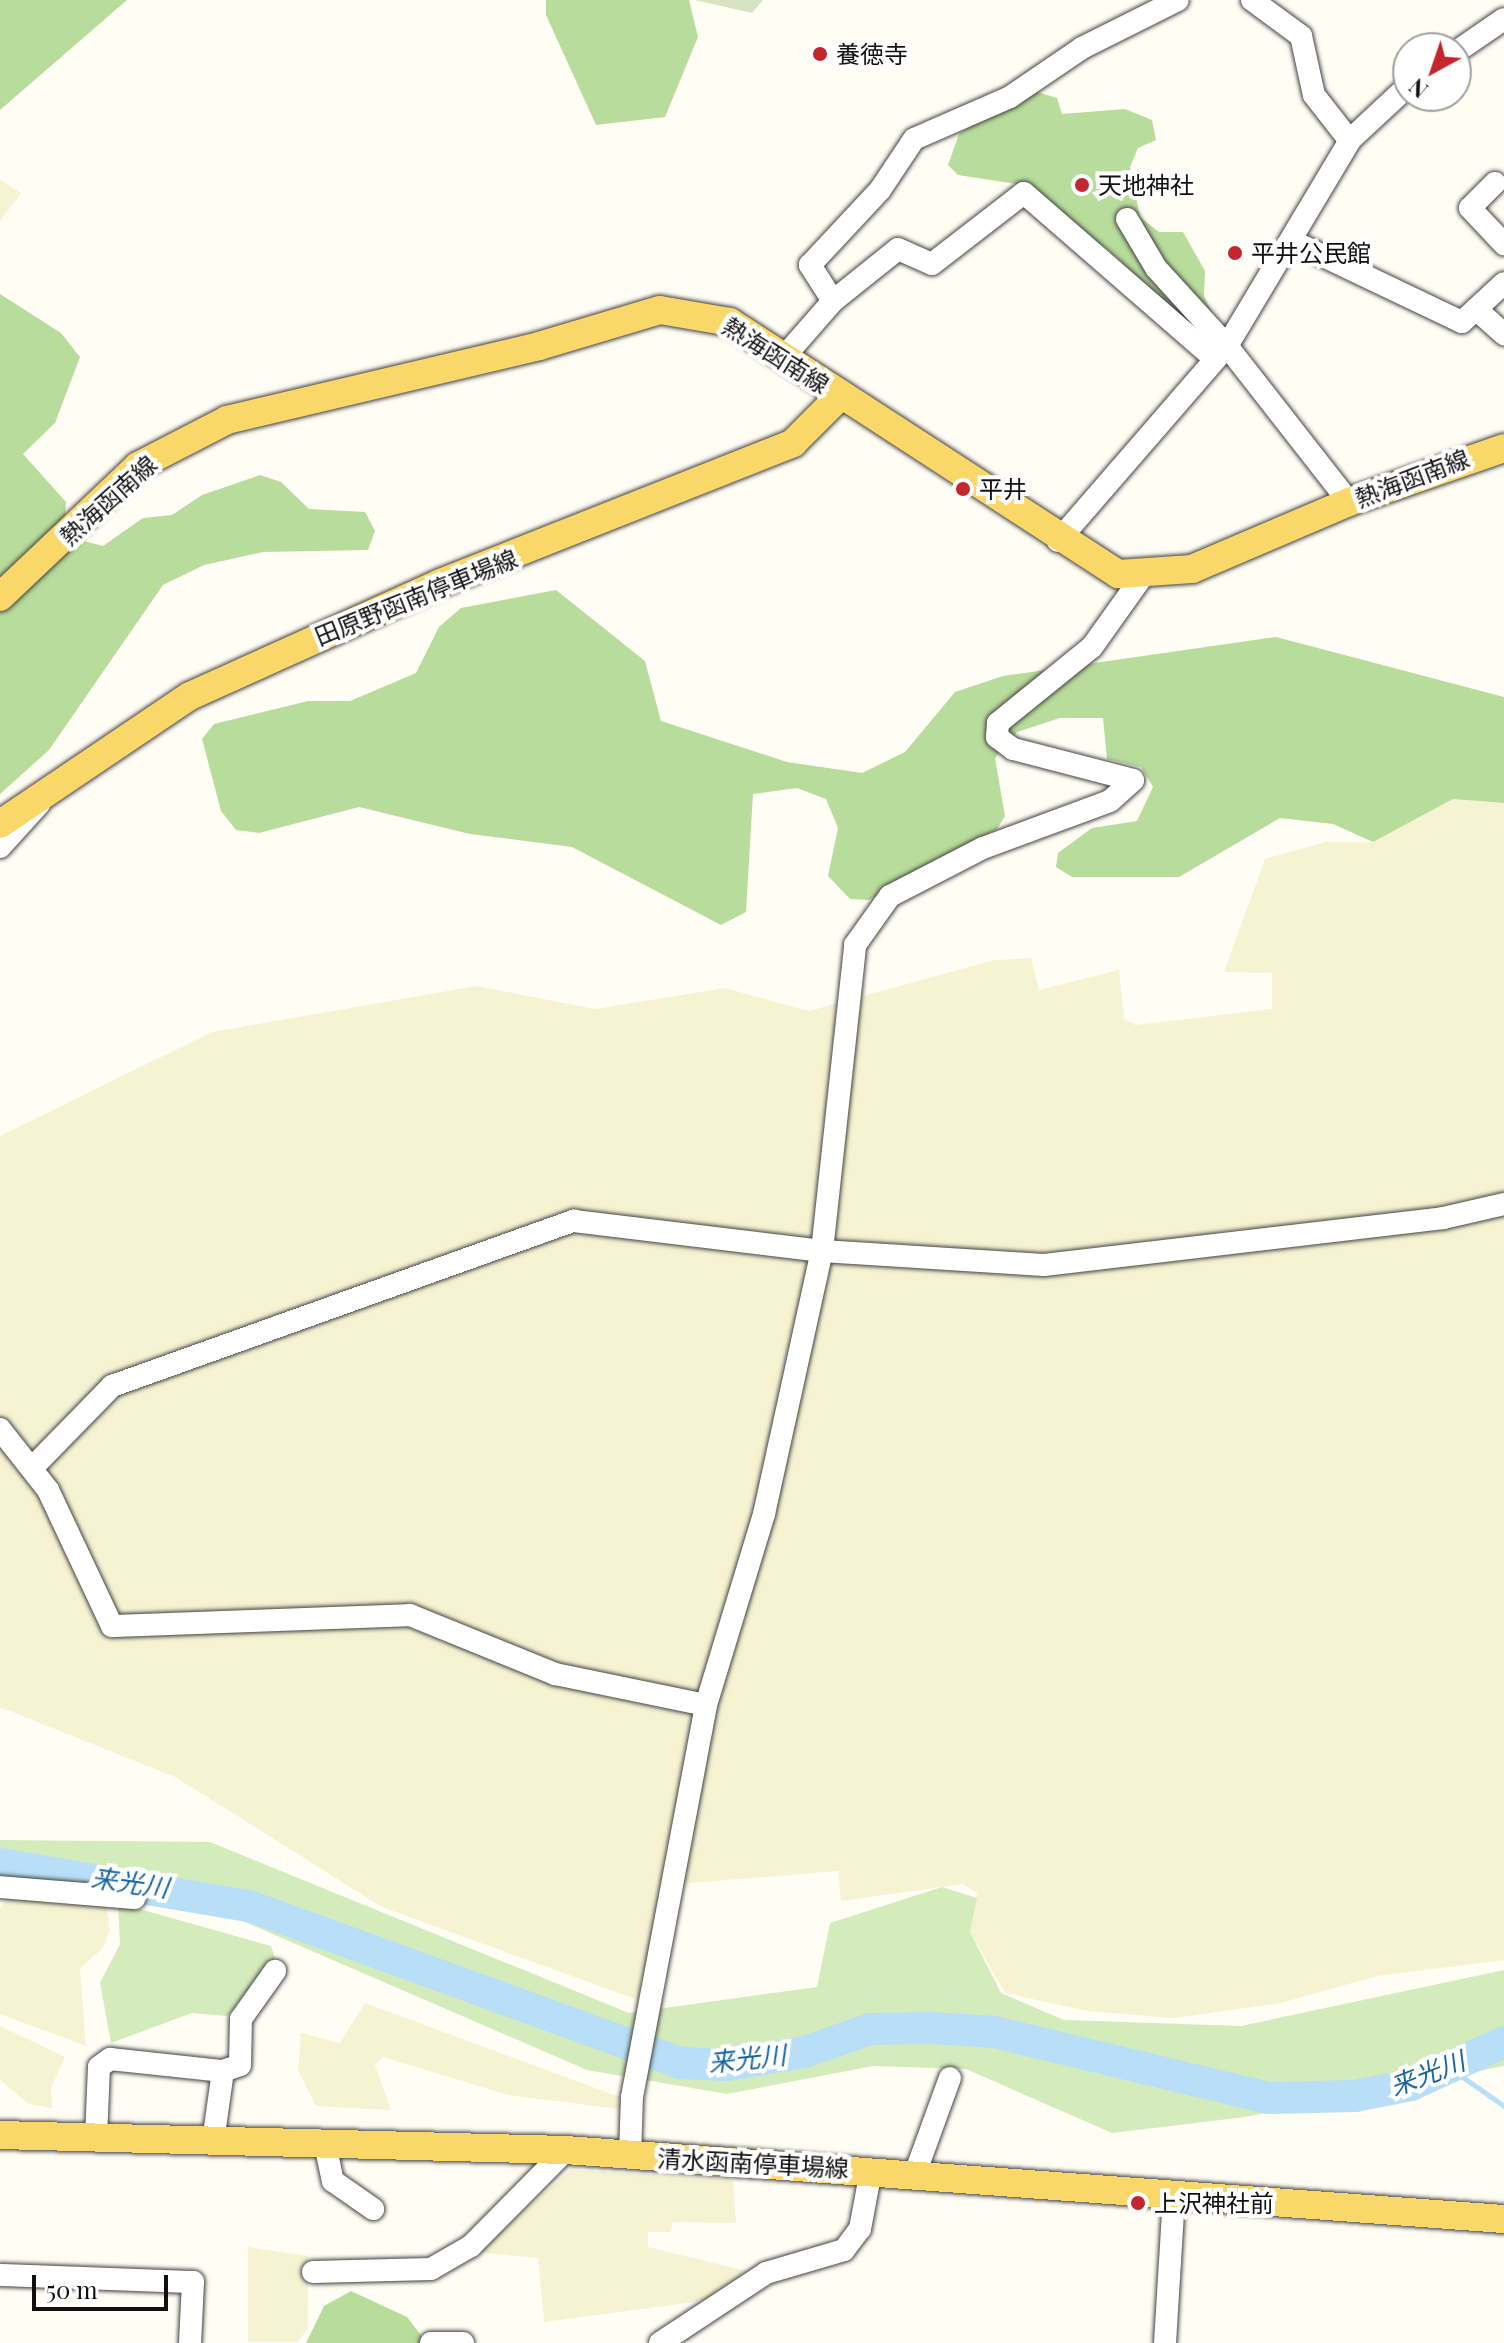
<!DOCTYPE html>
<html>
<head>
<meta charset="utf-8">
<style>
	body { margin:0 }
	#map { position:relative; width:1504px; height:2343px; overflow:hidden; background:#fffdf4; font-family:"Playfair Display","Noto Sans JP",serif }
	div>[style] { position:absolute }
	.farmland>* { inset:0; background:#f6f3d3 }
	.green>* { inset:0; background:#d4ebbc }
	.forest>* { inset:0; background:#b8dc9b }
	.cemetery>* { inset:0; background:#d8e3c3 }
	.stream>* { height:5px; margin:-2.5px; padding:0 2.5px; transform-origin:2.5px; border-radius:2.5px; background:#b8dff7 }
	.river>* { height:32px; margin:-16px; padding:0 16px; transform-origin:16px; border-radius:16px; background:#b8dff7 }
	.roads { filter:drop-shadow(0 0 2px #434343) drop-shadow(0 0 2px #434343) }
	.minor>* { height:22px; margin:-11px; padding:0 11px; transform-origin:11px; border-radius:11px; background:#fff }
	.major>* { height:28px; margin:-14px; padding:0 14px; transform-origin:14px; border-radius:14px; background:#f9d769 }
	.dots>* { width:22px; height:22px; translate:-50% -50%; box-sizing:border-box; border:4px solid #fff; border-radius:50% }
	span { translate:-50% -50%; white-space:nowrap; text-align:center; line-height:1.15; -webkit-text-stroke:8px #fff; paint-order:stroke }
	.poi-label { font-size:24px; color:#101010 }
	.left { translate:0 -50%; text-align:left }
	.street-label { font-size:24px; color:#101010 }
	.water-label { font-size:26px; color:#1766a5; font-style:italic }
	.north { position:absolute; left:1392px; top:32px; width:80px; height:80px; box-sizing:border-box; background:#fff; border:2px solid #9f9f9f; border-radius:50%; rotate:220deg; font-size:22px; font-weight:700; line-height:32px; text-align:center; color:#101010 }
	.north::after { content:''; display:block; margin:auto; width:28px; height:36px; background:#c3262c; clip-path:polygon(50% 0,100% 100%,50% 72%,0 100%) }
	.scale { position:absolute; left:32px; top:2275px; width:136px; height:36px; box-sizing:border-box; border:4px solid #101010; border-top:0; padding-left:10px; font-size:24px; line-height:28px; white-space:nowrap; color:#101010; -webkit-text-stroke:6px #fff; paint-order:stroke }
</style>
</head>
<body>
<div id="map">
	<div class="farmland">
		<div style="clip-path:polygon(0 180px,21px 193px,0 221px)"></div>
		<div style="clip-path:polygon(1453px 799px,1504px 803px,1504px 1960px,1377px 1976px,1281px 2003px,1173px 2018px,1088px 2011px,1005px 1993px,970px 1932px,977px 1893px,963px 1884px,841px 1901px,838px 1871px,665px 1885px,638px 2000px,382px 1907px,175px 1777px,0 1707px,0 1136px,212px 1032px,477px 986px,595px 1009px,725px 988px,809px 1011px,995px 960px,1031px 958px,1039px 990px,1119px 970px,1124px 1019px,1135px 1025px,1272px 1009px,1272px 973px,1224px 972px,1265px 859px,1326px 842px,1373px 842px)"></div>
		<div style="clip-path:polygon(9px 1894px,106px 1902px,110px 1930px,102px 1949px,80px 1968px,86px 2046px,0 2014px,0 1909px)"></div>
		<div style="clip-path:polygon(365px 2003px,622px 2098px,619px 2109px,508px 2095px,383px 2057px,375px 2065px,391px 2110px,316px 2106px,298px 2070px,301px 2033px,340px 2043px)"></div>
		<div style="clip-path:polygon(0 2026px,65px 2057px,51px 2088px,52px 2108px,29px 2104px,0 2080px)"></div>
		<div style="clip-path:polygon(571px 2170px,733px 2179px,736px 2223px,673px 2222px,671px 2232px,648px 2232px,648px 2247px,747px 2271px,709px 2300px,544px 2322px,538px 2258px,475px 2252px)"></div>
		<div style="clip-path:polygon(248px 2247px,308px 2256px,308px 2329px,297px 2342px,248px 2342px)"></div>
	</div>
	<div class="green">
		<div style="clip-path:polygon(0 1840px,210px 1842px,629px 2013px,817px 1987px,830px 1923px,942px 1887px,977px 1898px,970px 1932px,1001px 1993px,1064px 2020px,1241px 2026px,1504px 1970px,1504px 2066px,1245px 2117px,1112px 2133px,966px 2069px,873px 2066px,727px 2094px,587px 2070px,201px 1903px,0 1883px)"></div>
		<div style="clip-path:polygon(118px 1903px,271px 1946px,275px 1958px,227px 2016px,192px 2013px,111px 2043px,100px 1983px,120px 1944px)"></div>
	</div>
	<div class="forest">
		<div style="clip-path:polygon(0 0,127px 0,0 110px)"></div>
		<div style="clip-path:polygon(546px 0,689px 0,698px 37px,665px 117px,596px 125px,546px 15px)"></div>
		<div style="clip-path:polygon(1037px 92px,1057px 98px,1062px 114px,1125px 109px,1152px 120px,1156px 140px,1138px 148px,1130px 167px,1140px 217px,1159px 232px,1183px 232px,1205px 271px,1204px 296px,1218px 325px,1201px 336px,1104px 246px,1092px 245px,1023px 185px,958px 175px,948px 165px,959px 134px,1021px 93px)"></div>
		<div style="clip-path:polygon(0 294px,61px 333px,80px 357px,55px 423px,23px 454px,66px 502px,65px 520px,80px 540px,103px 546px,143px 518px,172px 515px,202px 495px,260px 475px,281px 482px,309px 509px,365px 512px,375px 531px,368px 550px,263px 552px,204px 565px,163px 585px,49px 750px,0 794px)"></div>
		<div style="clip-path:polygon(556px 590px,645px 661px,661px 721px,787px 762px,862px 773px,905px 752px,955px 692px,1003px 676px,1276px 637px,1504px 697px,1504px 803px,1453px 799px,1373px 842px,1333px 824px,1280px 818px,1179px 877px,1072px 877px,1056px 867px,1058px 853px,1092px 828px,1137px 821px,1153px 787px,1141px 767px,1107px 759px,1103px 718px,1060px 718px,1017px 732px,995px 758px,1005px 816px,997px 829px,869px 900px,850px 899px,828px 876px,838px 828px,826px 799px,797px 788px,753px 794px,746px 912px,721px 925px,572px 847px,470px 834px,359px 807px,259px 833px,236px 830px,221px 811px,202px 739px,214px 724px,308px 701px,350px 701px,416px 673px,439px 627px,461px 608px)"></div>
		<div style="clip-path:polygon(351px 2291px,407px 2317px,427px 2343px,306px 2343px,324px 2306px)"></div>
	</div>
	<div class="cemetery">
		<div style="clip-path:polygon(695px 0,763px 0,752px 13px)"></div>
	</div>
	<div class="stream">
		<div style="left:1451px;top:2069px;width:65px;rotate:34.9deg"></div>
	</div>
	<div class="river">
		<div style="left:0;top:1864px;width:253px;rotate:9.6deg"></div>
		<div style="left:249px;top:1906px;width:459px;rotate:20deg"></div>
		<div style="left:680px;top:2063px;width:47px;rotate:2.4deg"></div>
		<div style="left:727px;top:2065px;width:79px;rotate:-9.5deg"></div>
		<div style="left:805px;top:2052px;width:69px;rotate:-19.5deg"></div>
		<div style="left:870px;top:2029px;width:62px;rotate:-0.9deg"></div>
		<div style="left:932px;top:2028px;width:62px;rotate:3.7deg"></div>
		<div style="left:994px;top:2032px;width:282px;rotate:13.5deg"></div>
		<div style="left:1268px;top:2098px;width:87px;rotate:-1.3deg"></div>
		<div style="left:1355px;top:2096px;width:57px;rotate:-11.1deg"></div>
		<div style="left:1411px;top:2085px;width:102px;rotate:-24.8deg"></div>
	</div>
	<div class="roads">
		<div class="minor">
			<div style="left:1252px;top:0;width:61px;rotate:36.3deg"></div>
			<div style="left:1301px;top:36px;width:60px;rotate:77.6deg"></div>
			<div style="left:1314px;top:95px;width:58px;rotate:52deg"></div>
			<div style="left:1456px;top:52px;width:58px;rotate:-34.5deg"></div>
			<div style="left:1495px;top:183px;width:35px;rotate:135deg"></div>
			<div style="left:1470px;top:208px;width:50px;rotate:46.6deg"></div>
			<div style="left:1294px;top:242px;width:186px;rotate:25.5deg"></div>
			<div style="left:1462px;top:322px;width:57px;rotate:-42.9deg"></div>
			<div style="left:833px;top:301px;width:43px;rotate:-122.6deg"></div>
			<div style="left:810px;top:265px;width:103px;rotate:-47deg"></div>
			<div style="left:880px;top:190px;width:61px;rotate:-56.3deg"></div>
			<div style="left:914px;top:139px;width:105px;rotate:-23.6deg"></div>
			<div style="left:1010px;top:97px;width:87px;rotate:-34.2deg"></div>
			<div style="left:1082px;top:48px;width:107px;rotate:-26.6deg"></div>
			<div style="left:1476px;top:309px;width:38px;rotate:42deg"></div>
			<div style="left:784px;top:357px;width:74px;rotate:-48.8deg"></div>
			<div style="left:833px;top:301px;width:83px;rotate:-38.7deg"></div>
			<div style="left:898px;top:249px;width:37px;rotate:24deg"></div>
			<div style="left:932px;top:264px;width:116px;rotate:-37.7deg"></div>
			<div style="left:1024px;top:193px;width:253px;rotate:41deg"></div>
			<div style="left:1349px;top:502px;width:198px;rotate:-128deg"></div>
			<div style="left:1227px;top:346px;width:241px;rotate:-59.1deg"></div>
			<div style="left:1351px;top:139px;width:78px;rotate:-42.9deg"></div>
			<div style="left:1058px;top:541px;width:258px;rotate:-49.1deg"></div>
			<div style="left:1227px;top:346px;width:105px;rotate:-132.3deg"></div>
			<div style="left:1156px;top:268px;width:57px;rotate:-120.6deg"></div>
			<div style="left:0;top:847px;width:58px;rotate:-47.8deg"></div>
			<div style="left:0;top:1429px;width:78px;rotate:51.8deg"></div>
			<div style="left:48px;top:1490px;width:150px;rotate:64.8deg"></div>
			<div style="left:112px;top:1626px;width:298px;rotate:-2.1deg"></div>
			<div style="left:410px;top:1615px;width:157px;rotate:22.1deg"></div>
			<div style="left:555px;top:1674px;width:154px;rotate:11.6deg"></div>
			<div style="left:32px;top:1468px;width:115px;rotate:-45.7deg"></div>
			<div style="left:112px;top:1386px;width:491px;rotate:-19.7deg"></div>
			<div style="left:574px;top:1221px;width:250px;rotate:6.9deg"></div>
			<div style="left:822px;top:1251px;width:222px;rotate:3.6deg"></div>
			<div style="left:1044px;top:1265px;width:402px;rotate:-6.7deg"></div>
			<div style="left:1443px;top:1218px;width:63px;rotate:-12.9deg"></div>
			<div style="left:0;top:1887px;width:135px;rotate:4.7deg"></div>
			<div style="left:223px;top:2071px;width:18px;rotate:-19deg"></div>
			<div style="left:240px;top:2065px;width:46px;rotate:-88.8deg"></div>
			<div style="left:241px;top:2019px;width:59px;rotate:-54.7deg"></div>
			<div style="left:96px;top:2138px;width:71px;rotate:-87.6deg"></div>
			<div style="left:99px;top:2067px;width:14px;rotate:-36deg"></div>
			<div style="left:110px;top:2059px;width:114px;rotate:6.1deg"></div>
			<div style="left:223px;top:2071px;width:71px;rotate:98.1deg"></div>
			<div style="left:325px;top:2144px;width:38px;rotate:78deg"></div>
			<div style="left:333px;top:2181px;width:49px;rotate:35deg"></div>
			<div style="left:630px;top:2156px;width:59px;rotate:-88.1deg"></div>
			<div style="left:632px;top:2097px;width:399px;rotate:-79.3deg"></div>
			<div style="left:706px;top:1705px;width:200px;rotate:-73.1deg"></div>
			<div style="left:764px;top:1514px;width:269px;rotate:-77.6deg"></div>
			<div style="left:822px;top:1251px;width:308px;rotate:-83.8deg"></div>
			<div style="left:855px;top:945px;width:60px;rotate:-54.5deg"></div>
			<div style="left:890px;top:896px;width:105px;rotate:-27.3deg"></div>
			<div style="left:983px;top:848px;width:135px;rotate:-20.3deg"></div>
			<div style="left:1110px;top:801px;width:31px;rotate:-42deg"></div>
			<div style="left:1133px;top:780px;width:124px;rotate:-165.5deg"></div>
			<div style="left:1013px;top:749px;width:20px;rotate:-143deg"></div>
			<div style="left:997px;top:737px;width:14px;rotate:-86deg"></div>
			<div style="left:998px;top:723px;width:121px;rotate:-39deg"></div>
			<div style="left:1092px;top:647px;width:86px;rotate:-54.5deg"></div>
			<div style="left:915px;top:2174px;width:102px;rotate:-70deg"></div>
			<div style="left:313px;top:2272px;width:118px;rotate:-1.5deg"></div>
			<div style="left:431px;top:2269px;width:46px;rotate:-29.9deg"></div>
			<div style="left:471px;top:2246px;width:135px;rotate:-45.3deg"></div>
			<div style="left:0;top:2275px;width:193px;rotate:2.1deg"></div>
			<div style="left:193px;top:2282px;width:61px;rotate:92.8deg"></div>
			<div style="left:431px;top:2343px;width:32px"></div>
			<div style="left:660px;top:2343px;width:127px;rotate:-33.4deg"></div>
			<div style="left:766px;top:2273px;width:81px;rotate:-16.4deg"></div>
			<div style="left:844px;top:2250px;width:26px;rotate:-53deg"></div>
			<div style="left:860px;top:2229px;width:60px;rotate:-79.4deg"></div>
			<div style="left:1165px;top:2343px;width:149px;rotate:-86.5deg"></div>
		</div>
		<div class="major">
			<div style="left:0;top:597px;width:190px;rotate:-43.5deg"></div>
			<div style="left:138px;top:466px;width:100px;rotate:-27.3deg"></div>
			<div style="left:227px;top:420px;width:321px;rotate:-13.3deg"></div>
			<div style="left:539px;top:346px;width:126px;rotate:-16.6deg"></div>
			<div style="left:660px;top:310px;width:71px;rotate:9.7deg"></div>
			<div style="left:730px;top:322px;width:463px;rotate:33deg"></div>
			<div style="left:1118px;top:574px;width:74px;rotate:-3.9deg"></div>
			<div style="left:1192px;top:569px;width:171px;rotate:-23.1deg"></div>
			<div style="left:1349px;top:502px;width:164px;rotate:-19.2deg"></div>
			<div style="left:0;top:824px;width:229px;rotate:-34deg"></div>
			<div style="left:190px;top:696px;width:274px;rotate:-24.3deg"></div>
			<div style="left:440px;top:583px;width:380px;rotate:-21.6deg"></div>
			<div style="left:793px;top:443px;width:68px;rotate:-45deg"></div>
			<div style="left:0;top:2135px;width:566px;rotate:1.52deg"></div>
			<div style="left:566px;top:2150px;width:941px;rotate:4.21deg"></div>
		</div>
	</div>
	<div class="dots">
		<div style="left:820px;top:54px;background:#c3262c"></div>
		<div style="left:1082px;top:185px;background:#c3262c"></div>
		<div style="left:1235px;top:253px;background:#c3262c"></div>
		<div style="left:963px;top:489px;background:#c3262c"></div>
		<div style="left:1138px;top:2203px;background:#c3262c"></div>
	</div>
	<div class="poi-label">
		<span class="left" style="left:836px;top:54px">養徳寺</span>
		<span class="left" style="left:1098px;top:185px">天地神社</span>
		<span class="left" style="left:1251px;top:253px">平井公民館</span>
		<span class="left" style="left:979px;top:489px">平井</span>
		<span class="left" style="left:1154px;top:2203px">上沢神社前</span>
	</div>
	<div class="street-label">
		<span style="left:776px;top:355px;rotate:32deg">熱海函南線</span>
		<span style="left:1412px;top:478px;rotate:-21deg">熱海函南線</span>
		<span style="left:108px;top:500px;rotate:-42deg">熱海函南線</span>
		<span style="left:416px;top:597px;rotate:-22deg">田原野函南停車場線</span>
		<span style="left:753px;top:2163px;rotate:3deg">清水函南停車場線</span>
	</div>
	<div class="water-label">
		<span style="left:130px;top:1882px;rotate:8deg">来光川</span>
		<span style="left:747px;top:2058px;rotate:-6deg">来光川</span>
		<span style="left:1427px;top:2073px;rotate:-21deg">来光川</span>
	</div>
	<div class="north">N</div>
	<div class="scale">50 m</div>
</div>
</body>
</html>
